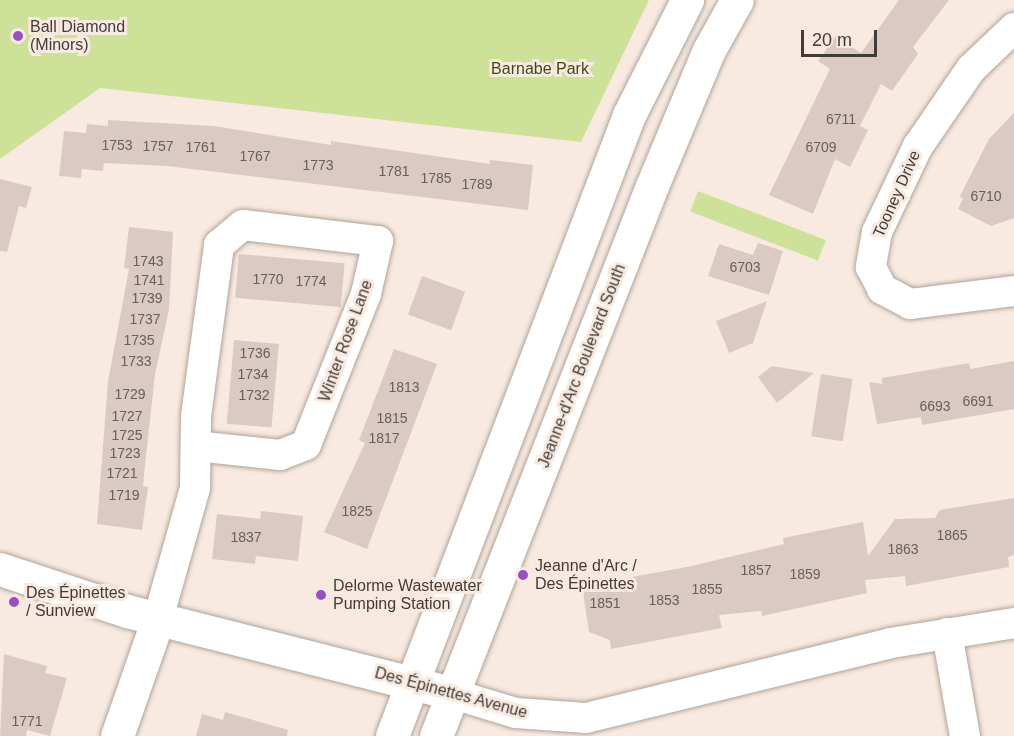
<!DOCTYPE html>
<html>
<head>
<meta charset="utf-8">
<style>
	body { margin:0 }
	#map { position:relative; width:1014px; height:736px; overflow:hidden; background:#f8eae0; font-family:Arial,sans-serif }
	div>[style] { position:absolute }
	.green>* { inset:0; background:#cee198; transform-origin:0 0 }
	.building>* { inset:0; background:#dacac3; transform-origin:0 0 }
	.roads { filter:drop-shadow(0 0 2px #b1a49a) drop-shadow(0 0 2px #b1a49a) }
	.street>* { height:30px; margin:-15px; padding:0 15px; transform-origin:15px; border-radius:15px; background:#fff }
	.secondary>* { height:33px; margin:-16.5px; padding:0 16.5px; transform-origin:16.5px; border-radius:16.5px; background:#fff }
	.dots>* { width:16px; height:16px; translate:-50% -50%; box-sizing:border-box; border:3px solid #f8eae0; border-radius:50% }
	span { translate:-50% -50%; white-space:nowrap; text-align:center; line-height:1.15; -webkit-text-stroke:6px #f8eae0; paint-order:stroke }
	.number-label { font-size:14px; color:#67605b }
	.number-label span { -webkit-text-stroke-width:0 }
	.poi-label { font-size:16px; color:#413c38 }
	.left { translate:0 -50%; text-align:left }
	.park-label { font-size:16px; color:#3f4a15 }
	.street-label { font-size:16px; color:#413c38 }
	.scale { position:absolute; left:801px; top:30px; width:76px; height:27px; box-sizing:border-box; border:3px solid #413c38; border-top:0; padding-left:8px; font-size:18px; line-height:21px; white-space:nowrap; color:#413c38; -webkit-text-stroke:4px #f8eae0; paint-order:stroke }
</style>
</head>
<body>
<div id="map">
	<div class="green">
		<div style="clip-path:polygon(0 0,649px 0,581px 142px,100px 88px,0 159px)"></div>
		<div style="left:698px;top:191px;width:137px;height:22px;rotate:21deg"></div>
	</div>
	<div class="building">
		<div style="clip-path:polygon(899px 0,949px 0,913px 47px,918px 54px,892px 91px,881px 84px,860px 126px,868px 130px,850px 167px,835px 159px,813px 214px,769px 195px,830px 69px,818px 61px,836px 36px,861px 53px)"></div>
		<div style="clip-path:polygon(1014px 113px,1014px 218px,991px 226px,958px 209px,963px 199px,960px 196px,989px 139px)"></div>
		<div style="clip-path:polygon(108px 120px,214px 126px,331px 145px,331px 141px,490px 164px,490px 160px,533px 165px,528px 210px,167px 166px,104px 163px,103px 171px,82px 169px,81px 178px,59px 176px,64px 131px,86px 133px,87px 124px,108px 126px)"></div>
		<div style="clip-path:polygon(0 179px,32px 187px,26px 208px,19px 206px,7px 252px,0 251px)"></div>
		<div style="clip-path:polygon(129px 227px,173px 232px,169px 310px,155px 374px,145px 465px,143px 486px,148px 487px,142px 530px,97px 524px,108px 381px,129px 269px,124px 268px)"></div>
		<div style="clip-path:polygon(758px 243px,783px 251px,769px 295px,708px 276px,719px 244px,753px 255px)"></div>
		<div style="left:239px;top:254px;width:106px;height:44px;rotate:5deg"></div>
		<div style="left:422px;top:276px;width:46px;height:41px;rotate:20deg"></div>
		<div style="clip-path:polygon(767px 301px,753px 343px,729px 353px,716px 321px)"></div>
		<div style="left:234px;top:340px;width:45px;height:84px;rotate:5deg"></div>
		<div style="clip-path:polygon(394px 349px,437px 364px,367px 549px,324px 532px,365px 443px,359px 440px)"></div>
		<div style="clip-path:polygon(1014px 361px,1014px 409px,922px 425px,921px 417px,877px 424px,869px 382px,882px 384px,882px 378px,969px 363px,970px 369px)"></div>
		<div style="clip-path:polygon(772px 366px,814px 373px,777px 403px,758px 377px)"></div>
		<div style="left:821px;top:374px;width:32px;height:63px;rotate:9deg"></div>
		<div style="clip-path:polygon(1014px 498px,1014px 555px,1008px 557px,1009px 567px,906px 586px,905px 576px,865px 580px,867px 593px,762px 616px,761px 611px,719px 615px,722px 628px,611px 649px,610px 640px,589px 632px,582px 586px,687px 567px,784px 544px,783px 538px,863px 522px,868px 556px,895px 519px,935px 518px,940px 510px)"></div>
		<div style="clip-path:polygon(261px 511px,303px 516px,298px 561px,256px 556px,255px 564px,212px 559px,217px 514px,260px 519px)"></div>
		<div style="clip-path:polygon(4px 654px,47px 666px,45px 673px,67px 678px,50px 736px,27px 730px,26px 736px,0 736px)"></div>
		<div style="clip-path:polygon(225px 712px,288px 730px,287px 736px,196px 736px,202px 714px,223px 720px)"></div>
	</div>
	<div class="roads">
		<div class="street">
			<div style="left:1014px;top:28px;width:59px;rotate:136.4deg"></div>
			<div style="left:971px;top:69px;width:93px;rotate:124.5deg"></div>
			<div style="left:918px;top:146px;width:95px;rotate:115.5deg"></div>
			<div style="left:877px;top:232px;width:36px;rotate:100deg"></div>
			<div style="left:871px;top:267px;width:25px;rotate:63deg"></div>
			<div style="left:882px;top:289px;width:32px;rotate:28deg"></div>
			<div style="left:910px;top:304px;width:105px;rotate:-7.1deg"></div>
			<div style="left:158px;top:619px;width:136px;rotate:-74.2deg"></div>
			<div style="left:195px;top:488px;width:72px;rotate:-89.2deg"></div>
			<div style="left:196px;top:416px;width:173px;rotate:-82.3deg"></div>
			<div style="left:219px;top:245px;width:31px;rotate:-40deg"></div>
			<div style="left:243px;top:225px;width:136px;rotate:6.8deg"></div>
			<div style="left:378px;top:241px;width:54px;rotate:102.8deg"></div>
			<div style="left:366px;top:294px;width:162px;rotate:111.7deg"></div>
			<div style="left:306px;top:445px;width:28px;rotate:159deg"></div>
			<div style="left:280px;top:455px;width:84px;rotate:-173.9deg"></div>
			<div style="left:947px;top:633px;width:105px;rotate:80.1deg"></div>
			<div style="left:453px;top:694px;width:66px;rotate:16.8deg"></div>
			<div style="left:516px;top:713px;width:70px;rotate:4.1deg"></div>
			<div style="left:586px;top:718px;width:314px;rotate:-13.8deg"></div>
			<div style="left:891px;top:643px;width:125px;rotate:-9.2deg"></div>
		</div>
		<div class="secondary">
			<div style="left:0;top:569px;width:134px;rotate:18.3deg"></div>
			<div style="left:127px;top:611px;width:318px;rotate:14.2deg"></div>
			<div style="left:117px;top:736px;width:124px;rotate:-70.7deg"></div>
			<div style="left:392px;top:736px;width:665px;rotate:-69.11deg"></div>
			<div style="left:629px;top:115px;width:129px;rotate:-63.2deg"></div>
			<div style="left:436px;top:736px;width:591px;rotate:-68.56deg"></div>
			<div style="left:652px;top:186px;width:147px;rotate:-67.3deg"></div>
			<div style="left:709px;top:50px;width:57px;rotate:-60.8deg"></div>
		</div>
	</div>
	<div class="dots">
		<div style="left:18px;top:36px;background:#9a50c3"></div>
		<div style="left:523px;top:575px;background:#9a50c3"></div>
		<div style="left:321px;top:595px;background:#9a50c3"></div>
		<div style="left:14px;top:602px;background:#9a50c3"></div>
	</div>
	<div class="number-label">
		<span style="left:841px;top:119px">6711</span>
		<span style="left:117px;top:145px">1753</span>
		<span style="left:158px;top:146px">1757</span>
		<span style="left:201px;top:147px">1761</span>
		<span style="left:821px;top:147px">6709</span>
		<span style="left:255px;top:156px">1767</span>
		<span style="left:318px;top:165px">1773</span>
		<span style="left:394px;top:171px">1781</span>
		<span style="left:436px;top:178px">1785</span>
		<span style="left:477px;top:184px">1789</span>
		<span style="left:986px;top:196px">6710</span>
		<span style="left:148px;top:261px">1743</span>
		<span style="left:745px;top:267px">6703</span>
		<span style="left:268px;top:279px">1770</span>
		<span style="left:149px;top:280px">1741</span>
		<span style="left:311px;top:281px">1774</span>
		<span style="left:147px;top:298px">1739</span>
		<span style="left:145px;top:319px">1737</span>
		<span style="left:139px;top:340px">1735</span>
		<span style="left:255px;top:353px">1736</span>
		<span style="left:136px;top:361px">1733</span>
		<span style="left:253px;top:374px">1734</span>
		<span style="left:404px;top:387px">1813</span>
		<span style="left:130px;top:394px">1729</span>
		<span style="left:254px;top:395px">1732</span>
		<span style="left:978px;top:401px">6691</span>
		<span style="left:935px;top:406px">6693</span>
		<span style="left:127px;top:416px">1727</span>
		<span style="left:392px;top:418px">1815</span>
		<span style="left:127px;top:435px">1725</span>
		<span style="left:384px;top:438px">1817</span>
		<span style="left:125px;top:453px">1723</span>
		<span style="left:122px;top:473px">1721</span>
		<span style="left:124px;top:495px">1719</span>
		<span style="left:357px;top:511px">1825</span>
		<span style="left:952px;top:535px">1865</span>
		<span style="left:246px;top:537px">1837</span>
		<span style="left:903px;top:549px">1863</span>
		<span style="left:756px;top:570px">1857</span>
		<span style="left:805px;top:574px">1859</span>
		<span style="left:707px;top:589px">1855</span>
		<span style="left:664px;top:600px">1853</span>
		<span style="left:605px;top:603px">1851</span>
		<span style="left:27px;top:721px">1771</span>
	</div>
	<div class="poi-label">
		<span class="left" style="left:30px;top:36px">Ball Diamond<br>(Minors)</span>
		<span class="left" style="left:535px;top:575px">Jeanne d'Arc /<br>Des Épinettes</span>
		<span class="left" style="left:333px;top:595px">Delorme Wastewater<br>Pumping Station</span>
		<span class="left" style="left:26px;top:602px">Des Épinettes<br>/ Sunview</span>
	</div>
	<div class="park-label">
		<span style="left:540px;top:69px">Barnabe Park</span>
	</div>
	<div class="street-label">
		<span style="left:897px;top:194px;rotate:-66deg">Tooney Drive</span>
		<span style="left:346px;top:341px;rotate:-70deg">Winter Rose Lane</span>
		<span style="left:582px;top:366px;rotate:-69deg">Jeanne-d'Arc Boulevard South</span>
		<span style="left:451px;top:693px;rotate:15deg">Des Épinettes Avenue</span>
	</div>
	<div class="scale">20 m</div>
</div>
</body>
</html>
